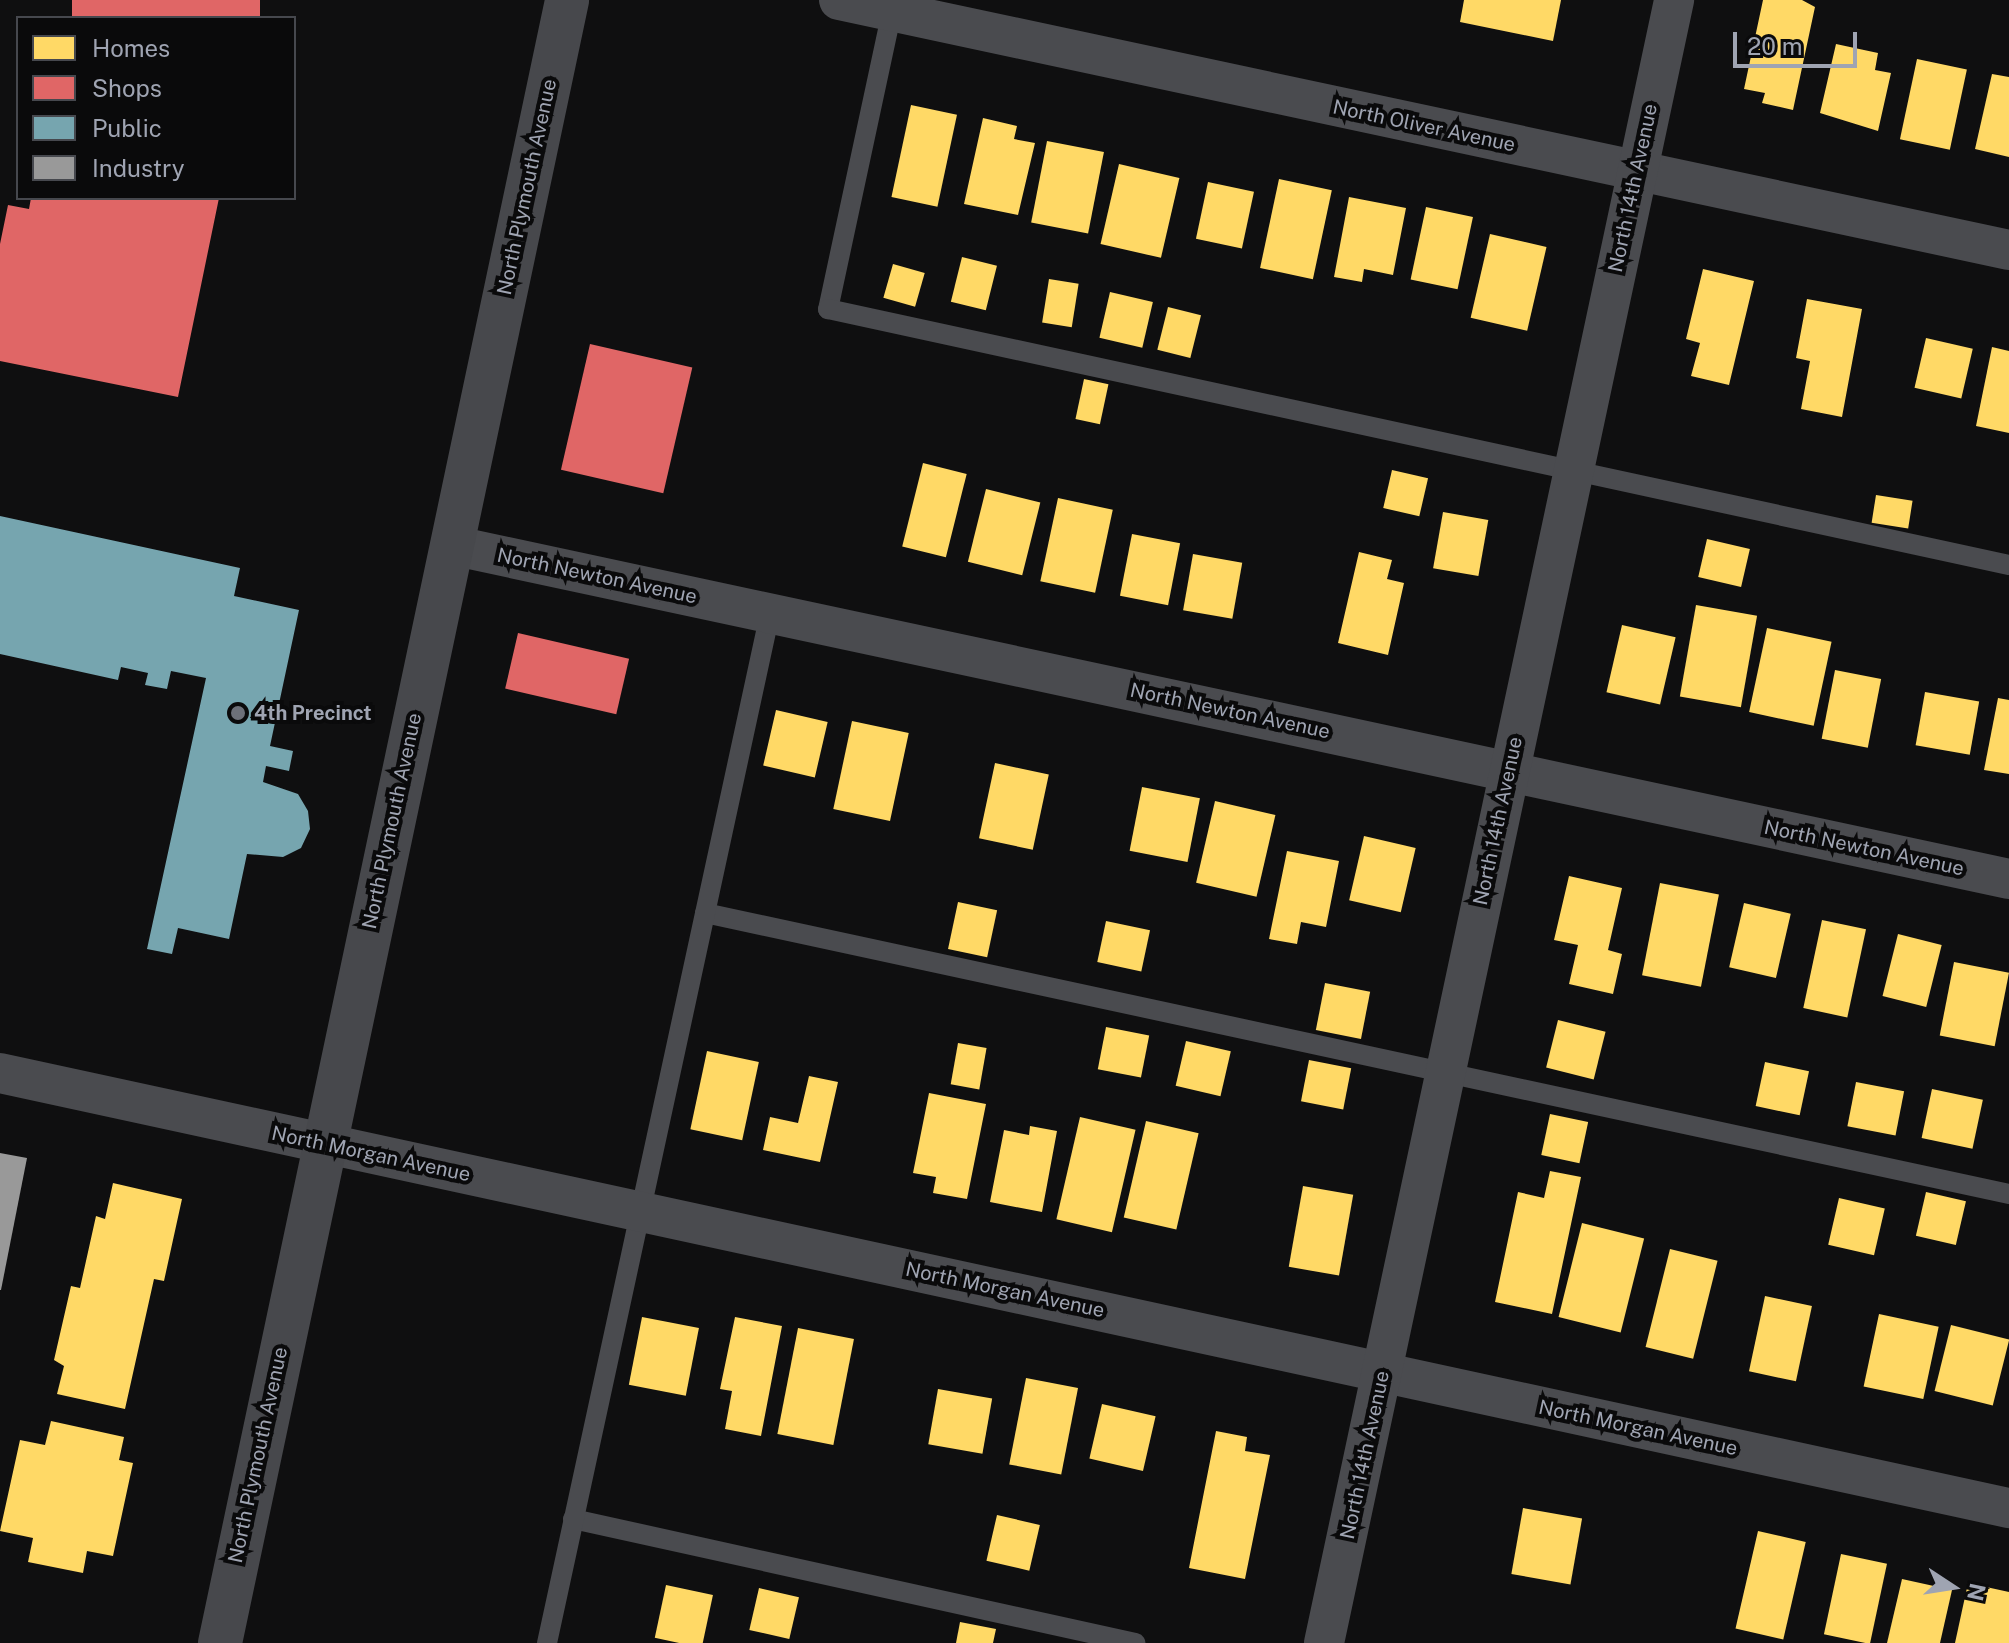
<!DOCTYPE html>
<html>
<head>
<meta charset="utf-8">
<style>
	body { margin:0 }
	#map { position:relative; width:2009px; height:1643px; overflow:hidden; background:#0f0f10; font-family:"Public Sans",sans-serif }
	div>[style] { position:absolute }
	.homes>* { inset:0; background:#ffd966; transform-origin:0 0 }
	.shops>* { inset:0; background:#e06666; transform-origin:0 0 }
	.public>* { inset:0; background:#76a5af }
	.industry>* { inset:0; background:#999 }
	.lane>* { height:20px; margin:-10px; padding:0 10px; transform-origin:10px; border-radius:10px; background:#4a4b4f }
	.street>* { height:40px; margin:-20px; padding:0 20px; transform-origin:20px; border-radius:20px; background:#4a4b4f }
	.secondary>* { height:44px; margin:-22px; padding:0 22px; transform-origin:22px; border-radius:22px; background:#47484c }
	.dots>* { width:22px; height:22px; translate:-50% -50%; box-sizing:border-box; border:4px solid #0a0a0b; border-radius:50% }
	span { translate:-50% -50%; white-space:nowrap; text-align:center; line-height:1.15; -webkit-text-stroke:8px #0a0a0b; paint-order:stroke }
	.street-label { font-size:20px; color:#9fa4b2 }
	.poi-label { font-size:20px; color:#9fa4b2; font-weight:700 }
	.left { translate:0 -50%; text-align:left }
	.legend { position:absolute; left:16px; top:16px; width:280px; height:184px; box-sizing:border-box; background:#0a0a0b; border:2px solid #46484e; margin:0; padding:10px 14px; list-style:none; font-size:24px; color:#9fa4b2 }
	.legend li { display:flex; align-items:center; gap:16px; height:40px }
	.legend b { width:40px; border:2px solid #46484e }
	.north { position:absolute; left:1913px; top:1547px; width:80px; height:80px; -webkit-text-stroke:6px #0a0a0b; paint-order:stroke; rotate:102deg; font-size:22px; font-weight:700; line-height:32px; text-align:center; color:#9fa4b2 }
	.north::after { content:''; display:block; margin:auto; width:28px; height:36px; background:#9fa4b2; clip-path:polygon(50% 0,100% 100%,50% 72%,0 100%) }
	.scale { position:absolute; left:1733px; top:32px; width:124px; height:36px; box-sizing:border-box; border:4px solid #9fa4b2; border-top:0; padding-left:10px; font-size:24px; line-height:28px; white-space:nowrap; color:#9fa4b2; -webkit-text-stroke:6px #0a0a0b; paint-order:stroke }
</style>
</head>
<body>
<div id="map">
	<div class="homes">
		<div style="clip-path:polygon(1464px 0,1561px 0,1553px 41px,1460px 22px)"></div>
		<div style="clip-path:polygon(1763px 0,1802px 0,1815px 7px,1793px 110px,1762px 103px,1765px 93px,1744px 89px)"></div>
		<div style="clip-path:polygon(1836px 44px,1878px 53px,1875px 70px,1891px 73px,1878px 131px,1820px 113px)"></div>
		<div style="left:1917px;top:59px;width:51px;height:82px;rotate:12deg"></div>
		<div style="clip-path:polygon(1992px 74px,2009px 77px,2009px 157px,1975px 149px)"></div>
		<div style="left:911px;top:105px;width:47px;height:94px;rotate:12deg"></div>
		<div style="clip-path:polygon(983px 118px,1017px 126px,1014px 139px,1035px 143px,1018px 215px,964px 204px)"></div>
		<div style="left:1047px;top:141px;width:58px;height:83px;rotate:11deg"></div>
		<div style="left:1119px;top:164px;width:62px;height:82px;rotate:13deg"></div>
		<div style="left:1279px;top:179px;width:54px;height:91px;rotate:12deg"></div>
		<div style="left:1208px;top:182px;width:47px;height:58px;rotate:12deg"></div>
		<div style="clip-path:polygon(1349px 197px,1406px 208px,1393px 275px,1364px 269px,1362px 282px,1334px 277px)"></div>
		<div style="left:1426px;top:207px;width:48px;height:74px;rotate:12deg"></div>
		<div style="left:1490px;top:234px;width:58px;height:86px;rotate:13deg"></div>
		<div style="left:962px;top:257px;width:36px;height:46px;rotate:14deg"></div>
		<div style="left:893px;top:264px;width:33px;height:35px;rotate:16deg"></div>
		<div style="clip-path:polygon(1703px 269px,1754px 281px,1729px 385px,1691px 376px,1700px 343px,1686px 339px)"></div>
		<div style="left:1049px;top:279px;width:30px;height:44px;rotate:9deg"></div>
		<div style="left:1110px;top:292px;width:44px;height:47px;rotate:13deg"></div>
		<div style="clip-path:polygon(1807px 299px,1862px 309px,1842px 417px,1801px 409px,1810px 361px,1796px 358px)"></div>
		<div style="left:1168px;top:307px;width:34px;height:44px;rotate:14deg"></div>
		<div style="left:1926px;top:338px;width:48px;height:51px;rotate:13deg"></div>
		<div style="clip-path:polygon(1992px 347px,2009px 351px,2009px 433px,1976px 426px)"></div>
		<div style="left:1084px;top:379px;width:25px;height:41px;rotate:12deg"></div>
		<div style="left:923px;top:463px;width:45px;height:86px;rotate:14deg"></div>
		<div style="left:1392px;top:470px;width:37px;height:39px;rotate:13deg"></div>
		<div style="left:986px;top:489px;width:56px;height:75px;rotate:14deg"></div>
		<div style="left:1876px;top:495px;width:37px;height:28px;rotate:9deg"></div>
		<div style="left:1058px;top:498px;width:56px;height:85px;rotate:12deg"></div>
		<div style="left:1443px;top:512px;width:46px;height:57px;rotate:10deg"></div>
		<div style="left:1132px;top:534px;width:49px;height:63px;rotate:11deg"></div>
		<div style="left:1707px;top:539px;width:44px;height:39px;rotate:13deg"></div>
		<div style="clip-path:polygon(1359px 552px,1392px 560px,1387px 579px,1404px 583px,1388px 655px,1338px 643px)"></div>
		<div style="left:1193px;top:554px;width:50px;height:57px;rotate:10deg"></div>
		<div style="left:1696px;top:605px;width:62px;height:93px;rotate:10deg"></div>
		<div style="left:1622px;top:625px;width:55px;height:69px;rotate:13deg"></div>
		<div style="left:1767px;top:628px;width:66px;height:86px;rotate:12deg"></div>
		<div style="left:1835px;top:670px;width:47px;height:70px;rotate:11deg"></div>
		<div style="left:1925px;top:692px;width:55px;height:54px;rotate:10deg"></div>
		<div style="clip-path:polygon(1998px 698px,2009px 700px,2009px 774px,1984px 770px)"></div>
		<div style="left:776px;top:710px;width:53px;height:57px;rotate:13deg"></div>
		<div style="left:852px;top:721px;width:58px;height:90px;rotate:12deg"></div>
		<div style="left:995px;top:763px;width:55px;height:77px;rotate:12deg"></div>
		<div style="left:1142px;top:787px;width:59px;height:65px;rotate:11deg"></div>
		<div style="left:1215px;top:801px;width:62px;height:84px;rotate:13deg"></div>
		<div style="left:1364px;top:836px;width:53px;height:66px;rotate:13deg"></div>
		<div style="clip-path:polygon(1287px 851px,1339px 861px,1326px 927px,1301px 922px,1297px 944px,1269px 939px)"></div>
		<div style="clip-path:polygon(1569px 876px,1622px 888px,1608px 950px,1622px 954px,1613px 994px,1569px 984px,1578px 945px,1554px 940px)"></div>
		<div style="left:1660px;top:883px;width:60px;height:94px;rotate:11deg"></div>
		<div style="left:958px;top:902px;width:40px;height:48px;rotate:12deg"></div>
		<div style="left:1744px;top:903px;width:48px;height:66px;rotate:13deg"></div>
		<div style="left:1822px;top:920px;width:45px;height:90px;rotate:12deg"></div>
		<div style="left:1106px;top:921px;width:45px;height:42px;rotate:12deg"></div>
		<div style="left:1898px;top:934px;width:45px;height:64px;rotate:14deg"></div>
		<div style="left:1954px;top:962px;width:56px;height:75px;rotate:11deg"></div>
		<div style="left:1325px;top:983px;width:46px;height:48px;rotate:11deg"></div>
		<div style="left:1558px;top:1020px;width:49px;height:49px;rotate:14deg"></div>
		<div style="left:1106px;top:1027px;width:44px;height:43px;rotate:11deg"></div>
		<div style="left:1186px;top:1041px;width:46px;height:46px;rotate:13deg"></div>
		<div style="left:958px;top:1043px;width:29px;height:42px;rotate:10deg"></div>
		<div style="left:707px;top:1051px;width:53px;height:80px;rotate:12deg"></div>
		<div style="left:1309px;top:1060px;width:43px;height:42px;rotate:11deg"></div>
		<div style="left:1765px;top:1062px;width:45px;height:45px;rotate:12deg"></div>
		<div style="clip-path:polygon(809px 1076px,838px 1082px,820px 1162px,763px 1150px,770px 1117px,798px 1123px)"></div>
		<div style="left:1856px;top:1082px;width:49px;height:45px;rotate:11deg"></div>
		<div style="left:1932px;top:1089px;width:52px;height:50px;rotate:12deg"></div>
		<div style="clip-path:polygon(929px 1093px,986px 1104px,967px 1199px,933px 1193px,936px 1177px,913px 1173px)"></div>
		<div style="left:1550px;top:1114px;width:39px;height:42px;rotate:12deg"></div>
		<div style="left:1080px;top:1117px;width:57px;height:105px;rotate:13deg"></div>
		<div style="left:1146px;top:1121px;width:54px;height:99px;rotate:13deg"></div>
		<div style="clip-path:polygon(1030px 1126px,1057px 1131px,1042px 1212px,990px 1202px,1004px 1130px,1029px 1135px)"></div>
		<div style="clip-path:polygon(1550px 1171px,1581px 1177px,1552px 1314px,1495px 1302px,1518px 1192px,1544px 1198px)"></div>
		<div style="clip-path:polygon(113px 1183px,182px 1199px,164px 1281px,154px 1279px,125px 1409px,57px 1394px,64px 1366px,54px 1360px,71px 1286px,80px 1288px,96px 1216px,105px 1219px)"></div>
		<div style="left:1303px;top:1186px;width:51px;height:82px;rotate:10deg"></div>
		<div style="left:1926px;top:1192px;width:41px;height:45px;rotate:13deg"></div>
		<div style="left:1839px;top:1198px;width:47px;height:48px;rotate:13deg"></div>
		<div style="left:1582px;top:1223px;width:64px;height:97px;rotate:14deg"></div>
		<div style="left:1670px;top:1249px;width:49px;height:101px;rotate:14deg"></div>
		<div style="left:1765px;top:1296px;width:48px;height:77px;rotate:12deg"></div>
		<div style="left:1879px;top:1314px;width:61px;height:74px;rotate:12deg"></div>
		<div style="left:642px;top:1317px;width:58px;height:69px;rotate:11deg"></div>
		<div style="clip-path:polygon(735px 1317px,782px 1326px,761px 1436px,725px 1429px,732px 1391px,720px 1389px)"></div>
		<div style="left:1951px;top:1325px;width:60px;height:68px;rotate:14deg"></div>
		<div style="left:798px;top:1328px;width:57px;height:108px;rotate:11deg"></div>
		<div style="left:1026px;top:1378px;width:53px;height:88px;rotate:11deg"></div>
		<div style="left:938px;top:1389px;width:55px;height:56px;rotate:10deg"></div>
		<div style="left:1102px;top:1404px;width:55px;height:56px;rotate:13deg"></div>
		<div style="clip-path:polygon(51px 1421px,124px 1437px,119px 1460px,133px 1463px,113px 1556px,87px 1551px,83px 1573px,28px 1562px,33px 1538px,0 1531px,20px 1440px,45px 1445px)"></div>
		<div style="clip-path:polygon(1216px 1431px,1247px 1437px,1245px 1451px,1270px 1455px,1245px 1579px,1189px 1568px)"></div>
		<div style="left:1523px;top:1508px;width:60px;height:67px;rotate:10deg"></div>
		<div style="left:997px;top:1515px;width:44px;height:47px;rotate:13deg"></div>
		<div style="left:1758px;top:1531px;width:49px;height:100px;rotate:13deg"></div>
		<div style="left:1841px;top:1554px;width:47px;height:82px;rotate:12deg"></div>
		<div style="clip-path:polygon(1902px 1579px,1952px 1590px,1940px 1643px,1887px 1643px)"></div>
		<div style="clip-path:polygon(1968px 1583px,2009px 1592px,2009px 1643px,1955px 1643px)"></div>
		<div style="left:666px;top:1585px;width:48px;height:54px;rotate:12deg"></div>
		<div style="left:759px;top:1588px;width:41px;height:43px;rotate:13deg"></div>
		<div style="clip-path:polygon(960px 1622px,996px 1629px,993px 1643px,956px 1643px)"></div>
	</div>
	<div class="shops">
		<div style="left:72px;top:0;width:188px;height:18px"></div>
		<div style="clip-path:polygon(31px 198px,219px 198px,178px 397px,0 361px,0 244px,8px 205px,29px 209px)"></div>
		<div style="left:590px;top:344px;width:105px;height:129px;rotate:13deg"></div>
		<div style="left:518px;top:633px;width:114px;height:57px;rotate:13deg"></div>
	</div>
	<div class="public">
		<div style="clip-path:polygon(0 516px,240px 568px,234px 596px,299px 610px,270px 746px,293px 751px,289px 771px,266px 766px,263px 782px,298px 794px,308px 811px,310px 829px,301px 848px,283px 857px,247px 854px,229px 939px,178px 928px,172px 954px,147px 949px,206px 678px,171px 671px,167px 689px,145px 685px,148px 673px,121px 667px,118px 680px,0 654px)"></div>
	</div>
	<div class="industry">
		<div style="clip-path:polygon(0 1153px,27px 1158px,1px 1290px,0 1290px)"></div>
	</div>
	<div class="lane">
		<div style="left:892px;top:11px;width:305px;rotate:102.1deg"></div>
		<div style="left:828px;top:309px;width:1208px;rotate:12.23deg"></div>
		<div style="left:705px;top:913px;width:1334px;rotate:12.16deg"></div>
		<div style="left:573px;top:1519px;width:576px;rotate:12.44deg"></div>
		<div style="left:547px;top:1643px;width:1054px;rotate:-77.78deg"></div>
	</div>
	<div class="street">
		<div style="left:839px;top:0;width:1196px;rotate:12.06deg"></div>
		<div style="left:451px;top:545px;width:1593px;rotate:12.1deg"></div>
		<div style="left:0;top:1073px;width:2056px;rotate:12.22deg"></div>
		<div style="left:1324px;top:1643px;width:1680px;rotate:-77.97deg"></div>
	</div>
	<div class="secondary">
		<div style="left:220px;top:1643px;width:1679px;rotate:-78.07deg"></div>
	</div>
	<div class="dots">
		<div style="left:238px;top:713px;background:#6d7079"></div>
	</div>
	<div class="street-label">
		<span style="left:1424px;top:126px;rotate:12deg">North Oliver Avenue</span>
		<span style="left:527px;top:187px;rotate:-78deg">North Plymouth Avenue</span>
		<span style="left:1633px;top:188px;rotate:-78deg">North 14th Avenue</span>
		<span style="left:597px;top:576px;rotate:12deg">North Newton Avenue</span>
		<span style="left:1230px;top:711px;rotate:12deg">North Newton Avenue</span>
		<span style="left:392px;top:821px;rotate:-78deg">North Plymouth Avenue</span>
		<span style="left:1498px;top:821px;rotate:-78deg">North 14th Avenue</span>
		<span style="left:1864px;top:848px;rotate:12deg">North Newton Avenue</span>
		<span style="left:371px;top:1154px;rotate:12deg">North Morgan Avenue</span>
		<span style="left:1005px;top:1290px;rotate:12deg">North Morgan Avenue</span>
		<span style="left:1638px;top:1428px;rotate:12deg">North Morgan Avenue</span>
		<span style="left:258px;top:1455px;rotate:-78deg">North Plymouth Avenue</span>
		<span style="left:1365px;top:1455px;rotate:-78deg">North 14th Avenue</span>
	</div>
	<div class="poi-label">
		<span class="left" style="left:254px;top:713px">4th Precinct</span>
	</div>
	<ul class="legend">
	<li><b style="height:22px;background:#ffd966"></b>Homes</li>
	<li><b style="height:22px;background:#e06666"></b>Shops</li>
	<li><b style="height:22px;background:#76a5af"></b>Public</li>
	<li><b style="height:22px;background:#999"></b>Industry</li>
	</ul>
	<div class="north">N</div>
	<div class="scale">20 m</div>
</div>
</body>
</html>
